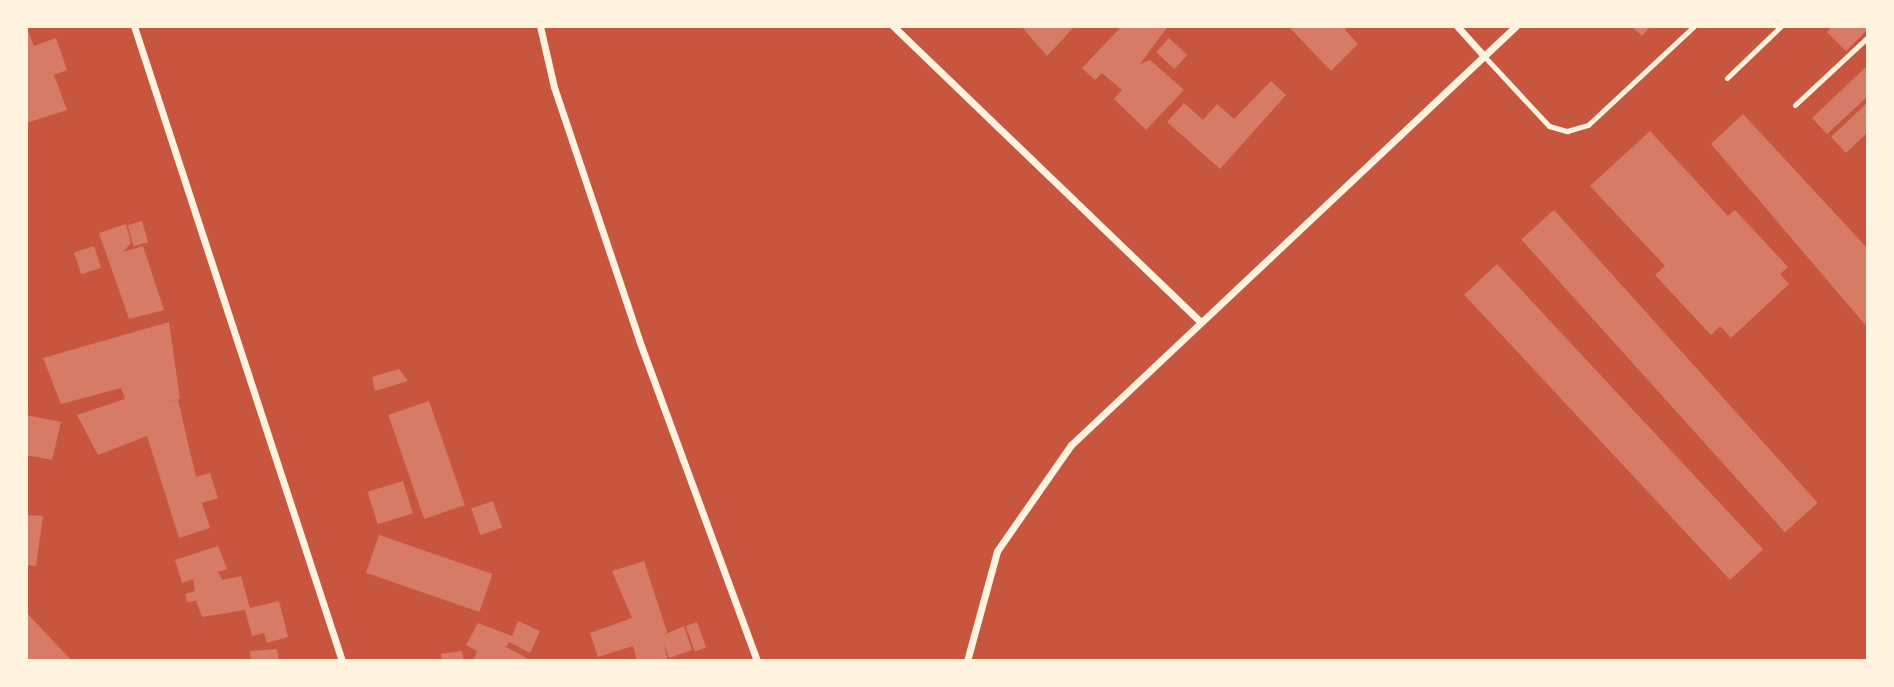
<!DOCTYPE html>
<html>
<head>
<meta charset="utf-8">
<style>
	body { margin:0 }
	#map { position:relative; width:1894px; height:687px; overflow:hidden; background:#c8553d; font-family:Figtree,sans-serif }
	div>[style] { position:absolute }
	.building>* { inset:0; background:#d67c66; transform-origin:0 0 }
	.service>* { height:5px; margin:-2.5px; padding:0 2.5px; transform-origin:2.5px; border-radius:2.5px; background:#fff3e0 }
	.minor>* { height:7px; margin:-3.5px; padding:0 3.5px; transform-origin:3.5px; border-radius:3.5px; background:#fff3e0 }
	span { translate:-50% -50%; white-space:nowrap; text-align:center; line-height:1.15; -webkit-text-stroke:5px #fff3e0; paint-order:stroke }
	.frame { position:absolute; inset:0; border:28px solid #fff3e0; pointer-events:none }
</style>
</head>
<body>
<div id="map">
	<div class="building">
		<div style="clip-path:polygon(26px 26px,34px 46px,56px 38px,67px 70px,54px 75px,67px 110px,26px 123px)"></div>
		<div style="clip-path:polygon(1021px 26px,1075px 26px,1047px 56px)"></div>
		<div style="clip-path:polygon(1122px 26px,1168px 26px,1140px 64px,1150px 60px,1184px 90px,1146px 130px,1114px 99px,1122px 90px,1102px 73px,1095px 80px,1082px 68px)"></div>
		<div style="clip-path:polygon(1288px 26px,1349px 26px,1345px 30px,1358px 44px,1331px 71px)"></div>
		<div style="clip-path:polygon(1631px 26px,1651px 26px,1642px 36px)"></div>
		<div style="clip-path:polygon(1832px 26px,1868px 26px,1868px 29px,1846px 51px,1827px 32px)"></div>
		<div style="left:1169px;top:38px;width:25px;height:19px;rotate:43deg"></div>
		<div style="clip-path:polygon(1868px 65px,1868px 96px,1827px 134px,1812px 118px)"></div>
		<div style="clip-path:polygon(1271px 81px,1286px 95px,1220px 169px,1167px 122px,1184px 103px,1203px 120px,1217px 104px,1234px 119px)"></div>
		<div style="clip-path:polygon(1868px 102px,1868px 132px,1846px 153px,1831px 137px)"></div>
		<div style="clip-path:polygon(1743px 114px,1868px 249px,1868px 328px,1711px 144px)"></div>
		<div style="clip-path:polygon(1650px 131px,1728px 216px,1735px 210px,1788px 267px,1780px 274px,1789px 284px,1731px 338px,1720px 326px,1711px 335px,1655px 275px,1665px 266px,1590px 186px)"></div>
		<div style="left:1554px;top:210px;width:394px;height:44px;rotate:48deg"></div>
		<div style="left:142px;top:221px;width:22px;height:15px;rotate:74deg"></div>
		<div style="clip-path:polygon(126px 224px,131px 243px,123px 252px,143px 246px,164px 310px,129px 319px,99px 233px)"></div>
		<div style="left:94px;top:246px;width:23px;height:21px;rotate:72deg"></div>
		<div style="left:1497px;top:264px;width:390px;height:45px;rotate:47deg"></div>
		<div style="clip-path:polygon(169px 322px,180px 399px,164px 403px,178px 400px,196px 477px,210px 473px,218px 498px,202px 503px,210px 528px,179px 538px,147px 436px,98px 455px,77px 415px,125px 399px,121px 388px,61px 404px,43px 358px)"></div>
		<div style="clip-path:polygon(399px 369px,408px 381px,375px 391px,372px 377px)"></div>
		<div style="left:429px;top:401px;width:110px;height:43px;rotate:71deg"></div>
		<div style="clip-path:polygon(26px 415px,61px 422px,52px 460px,26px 455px)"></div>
		<div style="left:403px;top:481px;width:34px;height:37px;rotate:73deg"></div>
		<div style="left:493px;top:501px;width:28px;height:23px;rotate:71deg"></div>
		<div style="clip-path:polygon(26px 515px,43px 516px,36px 566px,26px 565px)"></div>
		<div style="left:379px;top:535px;width:120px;height:40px;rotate:19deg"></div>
		<div style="clip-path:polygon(218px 546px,227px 569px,218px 572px,222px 580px,241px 576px,250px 608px,279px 601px,288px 637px,267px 643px,264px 633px,252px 636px,245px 610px,202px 617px,196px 601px,187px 602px,185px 594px,195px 591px,193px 579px,182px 583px,175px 560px)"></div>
		<div style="clip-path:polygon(644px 561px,667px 632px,661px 636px,684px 626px,692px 650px,669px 658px,663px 643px,668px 661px,637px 661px,633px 646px,598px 657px,590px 633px,632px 618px,612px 571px)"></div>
		<div style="clip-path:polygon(26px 612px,72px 661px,26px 661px)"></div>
		<div style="clip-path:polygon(518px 621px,540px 631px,530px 653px,509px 642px,506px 647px,532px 661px,473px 661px,477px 651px,466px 645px,478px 623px,512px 636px)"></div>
		<div style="left:697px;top:622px;width:27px;height:12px;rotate:70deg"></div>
		<div style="clip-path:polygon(277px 649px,279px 661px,251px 661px,250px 651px)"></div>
		<div style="clip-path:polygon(462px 651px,464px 661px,442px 661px,441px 654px)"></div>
	</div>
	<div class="service">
		<div style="left:1483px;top:55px;width:97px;rotate:47.1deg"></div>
		<div style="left:1549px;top:126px;width:19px;rotate:16deg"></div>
		<div style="left:1567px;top:131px;width:22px;rotate:-16deg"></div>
		<div style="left:1588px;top:125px;width:145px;rotate:-43deg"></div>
		<div style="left:1727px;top:78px;width:75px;rotate:-43.9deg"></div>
		<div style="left:1795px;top:105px;width:100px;rotate:-43deg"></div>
	</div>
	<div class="minor">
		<div style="left:134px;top:26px;width:668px;rotate:71.86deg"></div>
		<div style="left:540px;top:26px;width:63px;rotate:77.1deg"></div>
		<div style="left:554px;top:87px;width:267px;rotate:71.4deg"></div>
		<div style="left:639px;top:340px;width:342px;rotate:69.8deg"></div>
		<div style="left:893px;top:26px;width:426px;rotate:43.9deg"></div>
		<div style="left:1457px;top:26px;width:39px;rotate:48deg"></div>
		<div style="left:967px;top:661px;width:114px;rotate:-74.7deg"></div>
		<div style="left:997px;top:551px;width:129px;rotate:-55.1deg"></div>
		<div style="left:1071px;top:445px;width:611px;rotate:-43.28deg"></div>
	</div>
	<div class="frame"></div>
</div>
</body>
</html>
